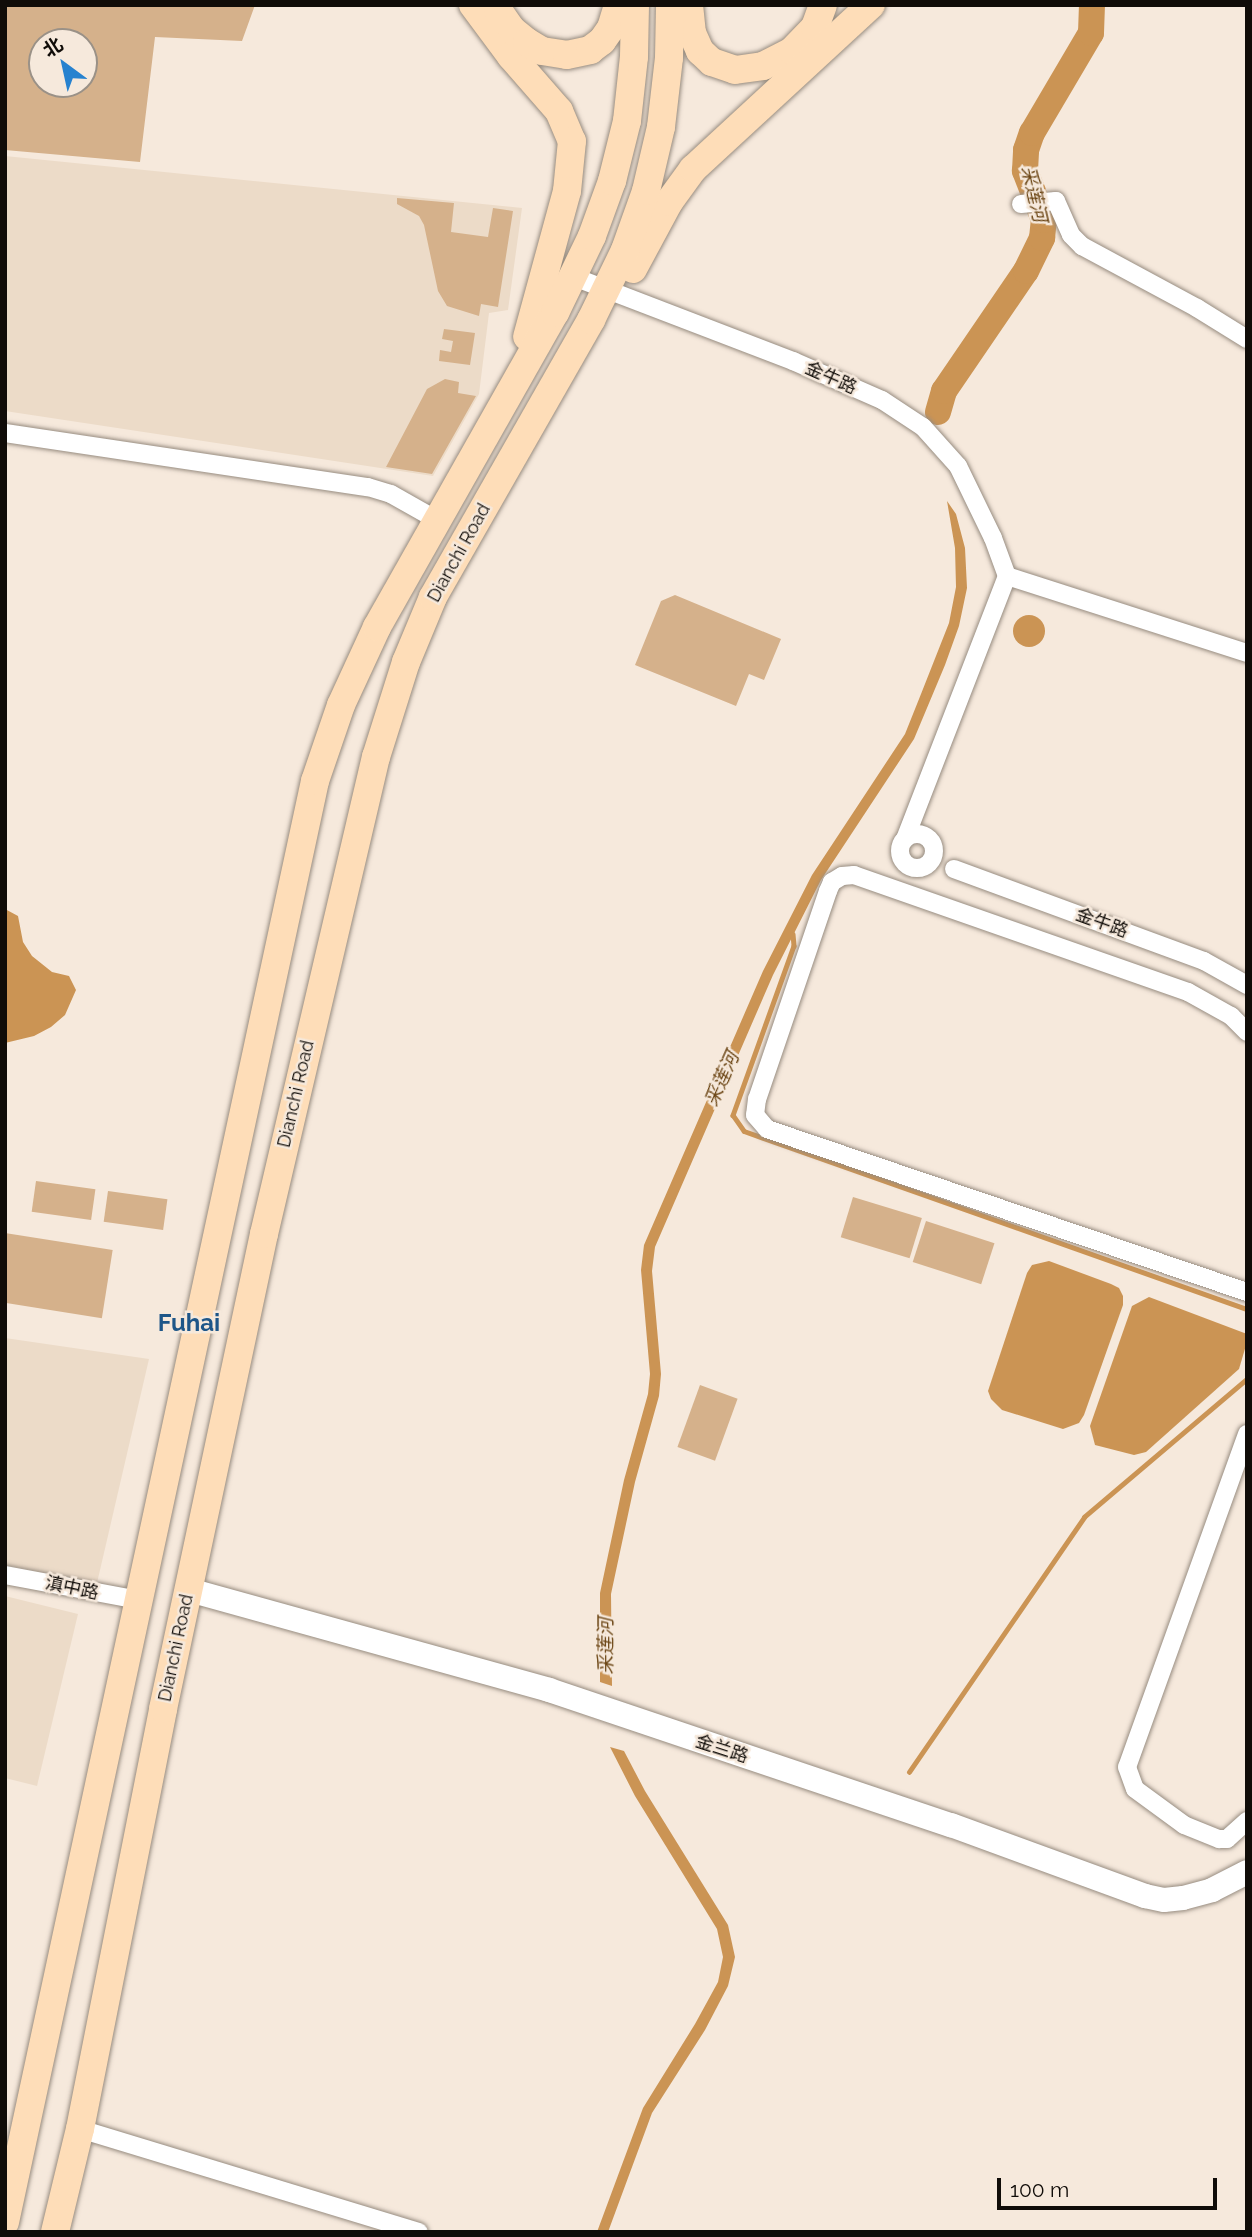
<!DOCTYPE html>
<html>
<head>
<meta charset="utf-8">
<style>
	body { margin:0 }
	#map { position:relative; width:1252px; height:2237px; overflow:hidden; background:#f6e9dc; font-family:Raleway,"Noto Sans SC",sans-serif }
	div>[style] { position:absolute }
	.built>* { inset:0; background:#ecdbc8 }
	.green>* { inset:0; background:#d5b18b; transform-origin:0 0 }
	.water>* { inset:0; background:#cb9454 }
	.round { border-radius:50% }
	.stream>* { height:4.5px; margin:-2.25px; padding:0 2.25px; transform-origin:2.25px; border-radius:2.25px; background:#cb9454 }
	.river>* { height:26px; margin:-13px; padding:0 13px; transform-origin:13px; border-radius:13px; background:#cb9454 }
	.roads { filter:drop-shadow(0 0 2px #978c80) drop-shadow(0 0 2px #978c80) }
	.street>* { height:18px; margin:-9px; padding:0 9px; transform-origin:9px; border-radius:9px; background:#fff }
	.street>.ring { margin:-9px; padding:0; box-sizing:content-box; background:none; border:18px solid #fff; border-radius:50% }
	.secondary>* { height:24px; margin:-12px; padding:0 12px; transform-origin:12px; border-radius:12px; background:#fff }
	.primary>* { height:28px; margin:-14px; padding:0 14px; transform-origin:14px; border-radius:14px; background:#feddb8 }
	span { translate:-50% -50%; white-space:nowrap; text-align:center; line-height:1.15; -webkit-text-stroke:5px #f6e9dc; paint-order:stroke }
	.street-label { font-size:18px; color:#100c08 }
	.water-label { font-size:19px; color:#6b4514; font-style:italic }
	.district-label { font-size:24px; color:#1e5688; font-weight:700 }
	.frame { position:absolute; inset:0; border:7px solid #100c08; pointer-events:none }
	.north { position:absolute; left:28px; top:28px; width:70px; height:70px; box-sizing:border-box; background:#f6e9dc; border:2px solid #9a9187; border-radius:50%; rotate:327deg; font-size:19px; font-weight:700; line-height:28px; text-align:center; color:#100c08 }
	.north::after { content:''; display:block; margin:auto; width:24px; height:32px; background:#2782cf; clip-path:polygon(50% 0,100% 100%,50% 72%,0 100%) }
	.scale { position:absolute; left:997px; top:2178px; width:220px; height:32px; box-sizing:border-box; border:4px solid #100c08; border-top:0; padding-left:9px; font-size:21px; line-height:24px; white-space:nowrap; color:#100c08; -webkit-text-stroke:5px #f6e9dc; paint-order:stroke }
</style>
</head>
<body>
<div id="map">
	<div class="built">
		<div style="clip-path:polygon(5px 156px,522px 208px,508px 310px,489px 313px,479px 394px,433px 476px,5px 411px)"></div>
		<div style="clip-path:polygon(5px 1338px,149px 1359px,97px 1583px,5px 1565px)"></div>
		<div style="clip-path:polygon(5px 1596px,78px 1614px,37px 1786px,5px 1778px)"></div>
	</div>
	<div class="green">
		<div style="clip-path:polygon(evenodd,5px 5px,255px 5px,242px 41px,155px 37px,140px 162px,5px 150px,5px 5px,84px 42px,84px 84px,42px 84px,42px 42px,84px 42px)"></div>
		<div style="clip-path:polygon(397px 198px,454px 203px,451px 232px,488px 237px,493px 208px,513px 211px,498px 307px,481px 304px,479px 316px,447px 306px,438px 291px,424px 225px,419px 216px,397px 204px)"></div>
		<div style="clip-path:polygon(444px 329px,475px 333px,470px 365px,439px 361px,440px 350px,451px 352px,453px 341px,442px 339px)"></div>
		<div style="clip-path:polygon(445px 379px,459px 382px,458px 393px,476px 396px,432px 474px,386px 467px,427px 389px)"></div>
		<div style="clip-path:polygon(675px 595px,781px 639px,764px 680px,749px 674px,736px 706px,635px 665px,661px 601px)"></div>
		<div style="left:36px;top:1181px;width:60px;height:31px;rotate:8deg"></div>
		<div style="left:108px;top:1191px;width:60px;height:31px;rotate:8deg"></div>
		<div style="left:853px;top:1197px;width:72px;height:42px;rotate:17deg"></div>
		<div style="left:926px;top:1221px;width:72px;height:43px;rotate:18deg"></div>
		<div style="left:5px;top:1233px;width:109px;height:69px;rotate:9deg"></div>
		<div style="left:700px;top:1385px;width:40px;height:66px;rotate:20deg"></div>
	</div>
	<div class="water">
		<div style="clip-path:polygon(947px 501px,956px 514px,965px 548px,967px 588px,959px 626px,945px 665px,914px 739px,821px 880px,773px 975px,655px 1247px,652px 1271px,661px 1374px,659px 1396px,635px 1482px,611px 1594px,612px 1686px,600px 1682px,600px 1593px,624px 1480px,648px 1394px,650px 1374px,641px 1270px,644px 1245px,763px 971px,812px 875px,905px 734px,921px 694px,949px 623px,956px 587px,955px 548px)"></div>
		<div class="round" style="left:1013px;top:615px;width:32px;height:32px"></div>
		<div style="clip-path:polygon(5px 909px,18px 916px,23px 942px,32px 956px,52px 972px,69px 976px,76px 990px,65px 1015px,51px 1027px,34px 1036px,5px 1043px)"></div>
		<div style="clip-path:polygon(1049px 1261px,1111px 1284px,1119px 1288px,1123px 1296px,1123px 1305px,1084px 1415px,1079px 1423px,1063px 1429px,1002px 1410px,991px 1399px,988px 1391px,1027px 1273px,1032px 1265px)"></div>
		<div style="clip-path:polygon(1149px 1297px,1247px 1334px,1247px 1342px,1239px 1369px,1146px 1452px,1134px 1455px,1095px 1445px,1090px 1426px,1132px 1306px)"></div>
		<div style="clip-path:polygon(610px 1747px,624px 1751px,645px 1791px,728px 1925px,735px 1957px,728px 1986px,705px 2030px,652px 2113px,608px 2232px,597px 2232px,643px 2108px,695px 2024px,718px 1982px,723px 1957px,717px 1929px,635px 1796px)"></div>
	</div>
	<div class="stream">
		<div style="left:793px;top:934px;width:12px;rotate:85deg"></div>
		<div style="left:794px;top:946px;width:180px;rotate:109.8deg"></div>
		<div style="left:733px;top:1115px;width:19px;rotate:55deg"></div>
		<div style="left:744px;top:1131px;width:534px;rotate:19.49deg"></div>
		<div style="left:909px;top:1772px;width:309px;rotate:-55.5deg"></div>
		<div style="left:1084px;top:1517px;width:214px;rotate:-40.3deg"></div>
	</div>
	<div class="river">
		<div style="left:938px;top:412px;width:22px;rotate:-74deg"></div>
		<div style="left:944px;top:391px;width:145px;rotate:-55.7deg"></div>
		<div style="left:1026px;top:271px;width:37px;rotate:-64deg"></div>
		<div style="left:1042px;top:238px;width:18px;rotate:-84deg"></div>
		<div style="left:1044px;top:220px;width:53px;rotate:-111.2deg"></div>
		<div style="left:1025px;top:171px;width:21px;rotate:-87deg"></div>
		<div style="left:1026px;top:150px;width:18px;rotate:-71deg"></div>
		<div style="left:1032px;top:133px;width:116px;rotate:-59.5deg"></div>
		<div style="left:1091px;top:33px;width:27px;rotate:-88deg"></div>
	</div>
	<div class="roads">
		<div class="street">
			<div style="left:1021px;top:204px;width:35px;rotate:-5deg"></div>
			<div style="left:1056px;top:201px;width:37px;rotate:66deg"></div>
			<div style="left:1071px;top:235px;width:16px;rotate:45deg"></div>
			<div style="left:1082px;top:246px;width:131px;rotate:28.3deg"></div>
			<div style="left:1197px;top:308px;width:59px;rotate:31.8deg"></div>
			<div style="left:574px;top:277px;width:235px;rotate:21deg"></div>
			<div style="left:793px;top:361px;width:97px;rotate:23.7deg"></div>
			<div style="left:882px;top:400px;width:49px;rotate:33.4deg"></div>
			<div style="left:923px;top:427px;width:52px;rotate:48.1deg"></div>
			<div style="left:958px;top:466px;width:80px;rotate:64.1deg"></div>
			<div style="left:993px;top:538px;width:40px;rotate:69.8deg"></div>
			<div style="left:1007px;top:576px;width:282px;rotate:111.2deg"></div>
			<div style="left:5px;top:433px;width:367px;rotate:8.5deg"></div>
			<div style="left:368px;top:487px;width:24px;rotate:17deg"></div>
			<div style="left:391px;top:494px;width:53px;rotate:29.5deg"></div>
			<div style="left:1007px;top:576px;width:252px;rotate:17.8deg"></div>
			<div class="ring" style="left:900px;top:834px;width:16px;height:16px"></div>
			<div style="left:954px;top:869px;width:266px;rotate:20.2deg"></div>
			<div style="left:1204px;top:961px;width:49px;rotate:29.2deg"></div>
			<div style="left:1247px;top:1032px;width:23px;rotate:-135deg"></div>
			<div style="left:1231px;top:1016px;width:49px;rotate:-150.8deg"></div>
			<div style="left:1188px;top:992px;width:354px;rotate:-160.7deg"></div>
			<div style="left:854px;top:875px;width:12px;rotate:175deg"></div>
			<div style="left:842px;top:876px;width:12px;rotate:149deg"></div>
			<div style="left:832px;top:882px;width:10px;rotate:114deg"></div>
			<div style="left:828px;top:891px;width:220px;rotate:108.8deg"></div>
			<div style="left:757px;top:1099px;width:16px;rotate:97deg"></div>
			<div style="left:755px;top:1115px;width:18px;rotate:49deg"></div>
			<div style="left:767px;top:1129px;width:507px;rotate:18.76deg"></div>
			<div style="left:1247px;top:1434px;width:354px;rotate:109.8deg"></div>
			<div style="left:1127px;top:1767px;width:23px;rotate:70deg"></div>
			<div style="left:1135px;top:1789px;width:61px;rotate:36.3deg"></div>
			<div style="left:1184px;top:1825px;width:38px;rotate:22deg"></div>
			<div style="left:1219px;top:1839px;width:8px"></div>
			<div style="left:1227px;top:1839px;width:27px;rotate:-42deg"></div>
			<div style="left:5px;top:1575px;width:136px;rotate:10.6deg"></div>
			<div style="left:80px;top:2129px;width:354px;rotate:16.9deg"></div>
		</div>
		<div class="secondary">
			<div style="left:189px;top:1590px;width:374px;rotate:15.5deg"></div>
			<div style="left:549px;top:1690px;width:424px;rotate:18.6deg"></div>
			<div style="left:951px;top:1825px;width:207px;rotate:20.1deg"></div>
			<div style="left:1145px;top:1896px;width:19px;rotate:12deg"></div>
			<div style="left:1164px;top:1900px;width:19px;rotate:-6deg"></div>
			<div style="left:1183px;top:1898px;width:30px;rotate:-15deg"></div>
			<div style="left:1212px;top:1890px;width:39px;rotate:-27deg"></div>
		</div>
		<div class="primary">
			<div style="left:473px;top:5px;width:64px;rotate:53.3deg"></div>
			<div style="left:511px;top:56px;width:73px;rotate:48.9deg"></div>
			<div style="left:559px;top:111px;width:33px;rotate:67deg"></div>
			<div style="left:572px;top:141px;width:50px;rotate:95.7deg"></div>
			<div style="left:567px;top:191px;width:151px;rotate:105.3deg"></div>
			<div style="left:689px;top:5px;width:28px;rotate:84deg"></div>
			<div style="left:692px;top:33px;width:20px;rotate:66deg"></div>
			<div style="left:700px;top:51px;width:16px;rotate:43deg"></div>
			<div style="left:712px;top:62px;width:24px;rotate:19deg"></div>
			<div style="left:735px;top:70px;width:28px;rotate:-8deg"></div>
			<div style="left:763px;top:66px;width:33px;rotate:-27deg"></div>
			<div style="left:792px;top:51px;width:33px;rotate:-46deg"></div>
			<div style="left:815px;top:27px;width:23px;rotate:-70deg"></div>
			<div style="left:498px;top:10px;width:24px;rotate:55deg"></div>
			<div style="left:512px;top:30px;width:19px;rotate:39deg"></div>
			<div style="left:527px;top:42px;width:17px;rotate:31deg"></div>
			<div style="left:542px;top:51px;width:25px;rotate:9deg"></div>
			<div style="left:567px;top:55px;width:24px;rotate:-12deg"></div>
			<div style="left:590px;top:50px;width:15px;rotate:-37deg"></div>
			<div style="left:602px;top:41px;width:16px;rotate:-55deg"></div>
			<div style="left:611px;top:28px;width:24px;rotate:-73deg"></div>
			<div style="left:633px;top:269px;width:76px;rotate:-61.8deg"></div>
			<div style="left:669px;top:202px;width:41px;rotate:-54deg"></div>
			<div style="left:693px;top:169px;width:242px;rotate:-42.7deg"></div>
			<div style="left:5px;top:2222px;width:1474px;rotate:-77.86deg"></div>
			<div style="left:315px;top:781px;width:80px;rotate:-71.1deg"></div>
			<div style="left:341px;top:705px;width:86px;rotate:-65.2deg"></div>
			<div style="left:377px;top:627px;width:361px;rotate:-60.5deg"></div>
			<div style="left:555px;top:313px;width:85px;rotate:-64.3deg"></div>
			<div style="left:592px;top:236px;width:59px;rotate:-70deg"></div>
			<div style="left:612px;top:181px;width:62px;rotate:-76deg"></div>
			<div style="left:627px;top:121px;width:64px;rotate:-83.8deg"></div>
			<div style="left:634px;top:57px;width:52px;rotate:-88.9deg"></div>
			<div style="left:55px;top:2232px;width:106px;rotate:-76.4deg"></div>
			<div style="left:80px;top:2129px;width:428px;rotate:-78.8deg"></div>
			<div style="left:163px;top:1709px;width:486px;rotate:-78deg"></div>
			<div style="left:264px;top:1234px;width:490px;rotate:-76.8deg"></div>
			<div style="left:376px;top:757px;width:100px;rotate:-72.5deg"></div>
			<div style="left:406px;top:662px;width:70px;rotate:-67.4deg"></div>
			<div style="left:433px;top:597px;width:319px;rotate:-60.3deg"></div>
			<div style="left:591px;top:320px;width:78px;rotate:-64.1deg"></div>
			<div style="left:625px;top:250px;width:63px;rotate:-70.4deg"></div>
			<div style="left:646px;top:191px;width:66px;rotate:-76.8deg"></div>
			<div style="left:661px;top:127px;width:69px;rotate:-83.4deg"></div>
			<div style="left:669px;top:58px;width:53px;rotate:-88.9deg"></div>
		</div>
	</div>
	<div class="street-label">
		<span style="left:831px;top:378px;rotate:24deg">金牛路</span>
		<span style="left:459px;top:553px;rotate:-61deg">Dianchi Road</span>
		<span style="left:1102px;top:923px;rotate:20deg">金牛路</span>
		<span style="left:296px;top:1094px;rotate:-77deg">Dianchi Road</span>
		<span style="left:72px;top:1588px;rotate:12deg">滇中路</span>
		<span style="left:176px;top:1648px;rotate:-78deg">Dianchi Road</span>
		<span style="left:722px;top:1749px;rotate:18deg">金兰路</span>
	</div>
	<div class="water-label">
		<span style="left:1034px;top:194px;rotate:77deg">采莲河</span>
		<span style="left:722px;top:1079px;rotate:-66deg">采莲河</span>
		<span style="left:606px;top:1646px;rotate:-90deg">采莲河</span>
	</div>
	<div class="district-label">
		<span style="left:189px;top:1323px">Fuhai</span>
	</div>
	<div class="frame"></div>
	<div class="north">北</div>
	<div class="scale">100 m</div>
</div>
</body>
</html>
